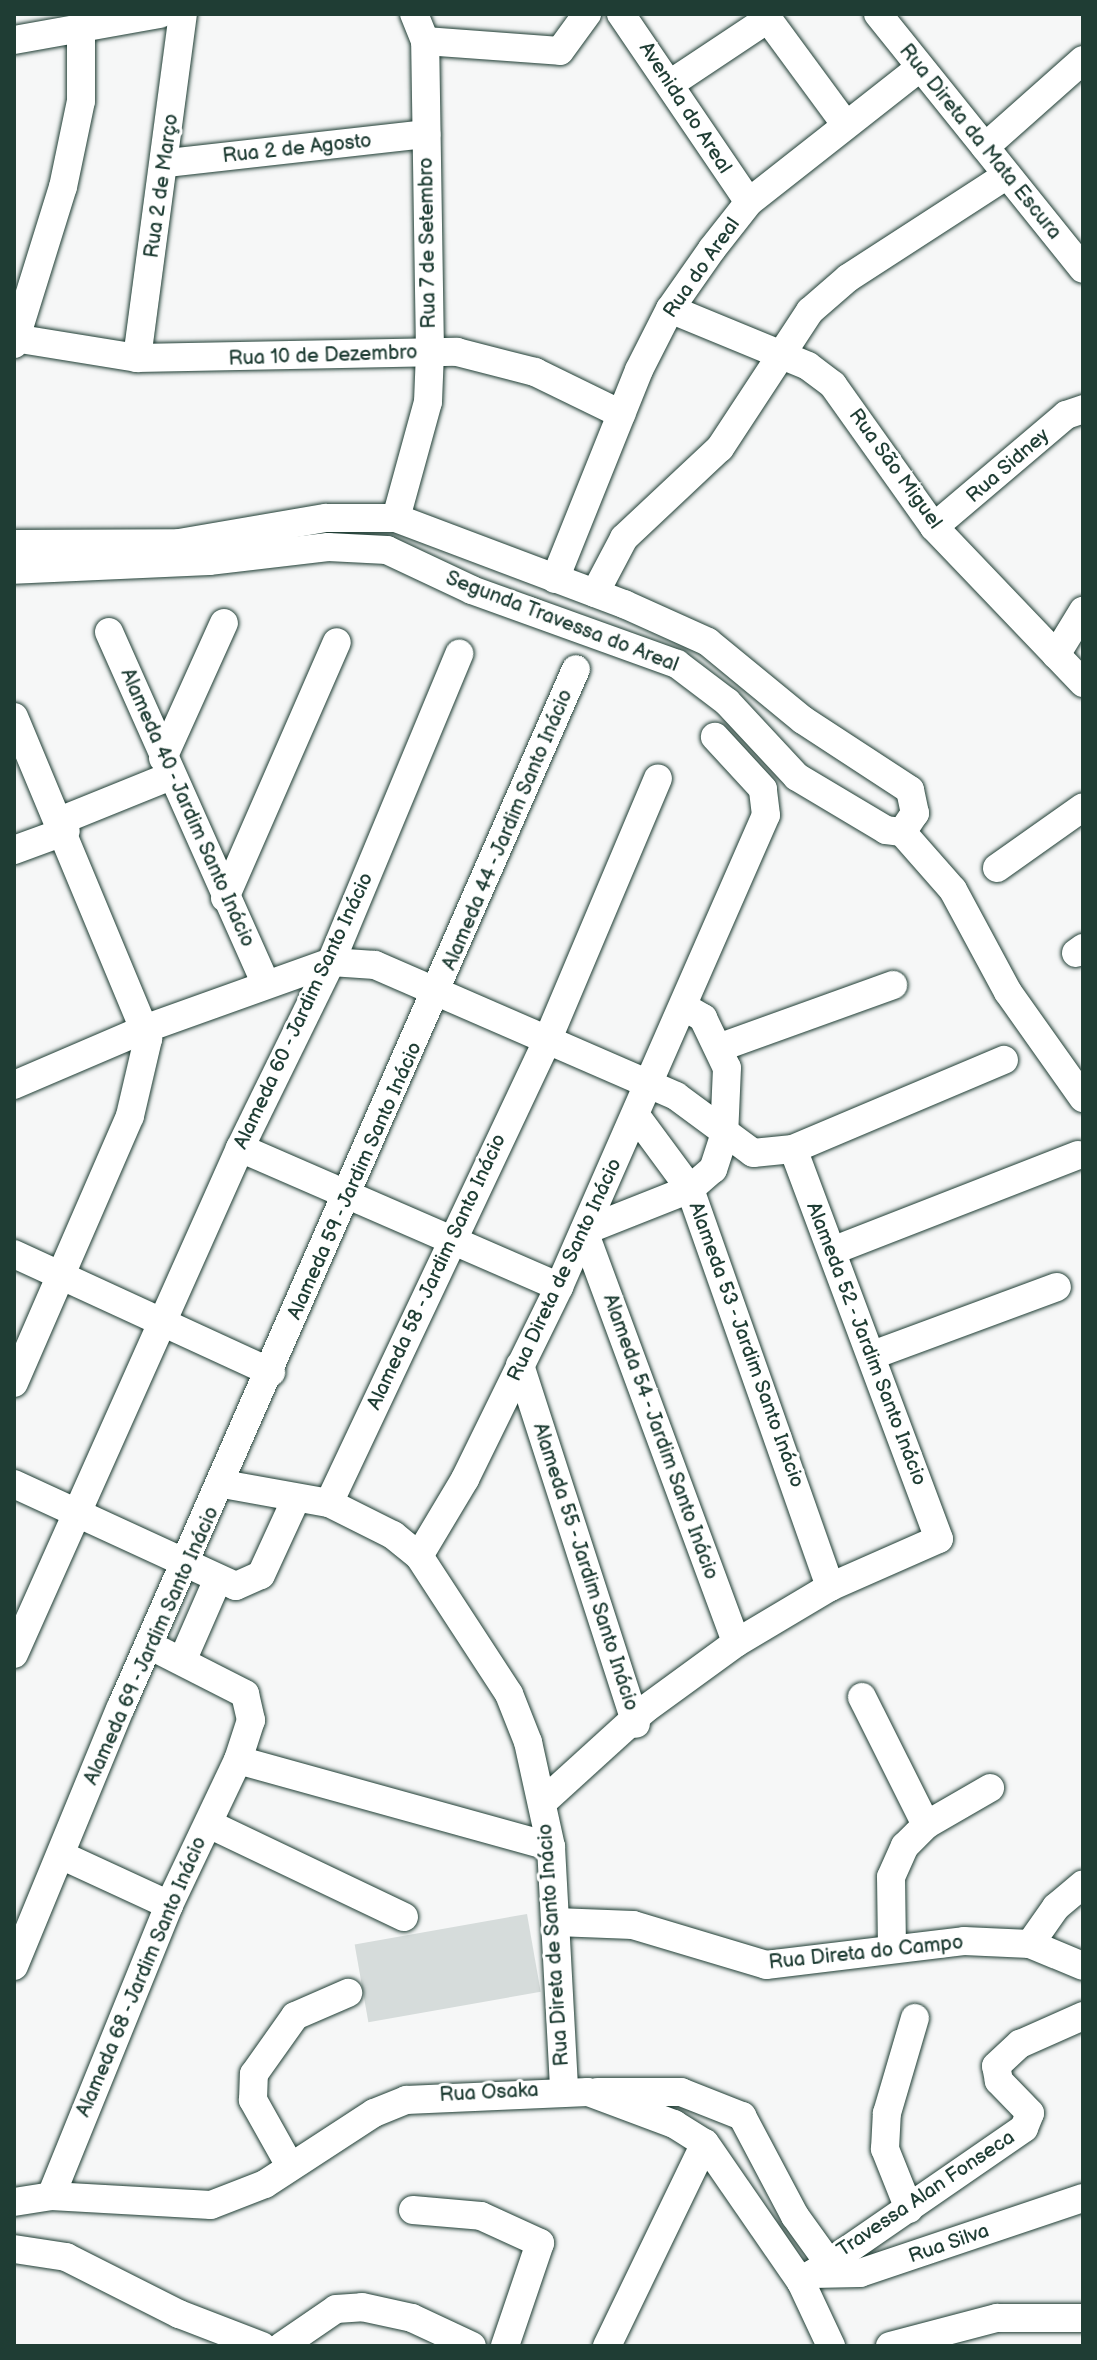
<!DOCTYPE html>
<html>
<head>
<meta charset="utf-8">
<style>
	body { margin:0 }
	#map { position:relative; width:1097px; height:2360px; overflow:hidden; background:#f6f7f7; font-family:"Balsamiq Sans",sans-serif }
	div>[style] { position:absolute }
	.green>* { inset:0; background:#d6dcdb; transform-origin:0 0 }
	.roads { filter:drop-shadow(0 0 2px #1f3d34) drop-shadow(0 0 2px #1f3d34) }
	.minor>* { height:28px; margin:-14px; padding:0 14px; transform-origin:14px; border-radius:14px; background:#fff }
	span { translate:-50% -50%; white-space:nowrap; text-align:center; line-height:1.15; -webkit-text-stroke:6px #fff; paint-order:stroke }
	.street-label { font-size:20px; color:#1f3d34 }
	.frame { position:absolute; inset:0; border:16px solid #1f3d34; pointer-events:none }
</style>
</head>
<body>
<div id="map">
	<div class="green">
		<div style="left:527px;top:1914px;width:79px;height:175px;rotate:80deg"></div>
	</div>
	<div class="roads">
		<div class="minor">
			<div style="left:621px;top:14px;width:227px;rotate:55.8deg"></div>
			<div style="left:878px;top:14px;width:327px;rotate:51.2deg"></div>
			<div style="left:14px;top:40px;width:148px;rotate:-10.1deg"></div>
			<div style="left:425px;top:41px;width:135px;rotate:4.2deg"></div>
			<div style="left:560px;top:51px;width:46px;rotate:-53.9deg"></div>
			<div style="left:670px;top:84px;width:118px;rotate:-33.6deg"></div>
			<div style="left:768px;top:19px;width:130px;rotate:53.7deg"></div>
			<div style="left:985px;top:147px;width:131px;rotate:-41.6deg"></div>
			<div style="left:167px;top:163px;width:261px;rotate:-6.4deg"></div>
			<div style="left:670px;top:309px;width:149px;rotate:22.4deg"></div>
			<div style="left:808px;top:366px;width:31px;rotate:37deg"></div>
			<div style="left:833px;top:385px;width:174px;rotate:54.6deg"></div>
			<div style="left:934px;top:527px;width:216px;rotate:46.3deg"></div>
			<div style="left:14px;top:338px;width:125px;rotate:9.2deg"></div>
			<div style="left:137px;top:358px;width:320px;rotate:-1.1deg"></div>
			<div style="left:457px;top:352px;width:81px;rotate:14.4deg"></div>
			<div style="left:535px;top:372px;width:96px;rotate:26deg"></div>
			<div style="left:14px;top:344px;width:164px;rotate:-72.7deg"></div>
			<div style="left:63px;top:187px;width:88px;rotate:-78.2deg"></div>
			<div style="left:81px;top:101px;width:72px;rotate:-90deg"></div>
			<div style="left:137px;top:358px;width:347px;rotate:-82.4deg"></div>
			<div style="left:396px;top:518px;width:120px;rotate:-74.6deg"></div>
			<div style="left:428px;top:402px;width:50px;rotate:-87.7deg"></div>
			<div style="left:430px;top:352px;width:311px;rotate:-90.9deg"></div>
			<div style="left:425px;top:41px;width:29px;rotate:-112deg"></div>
			<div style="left:934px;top:527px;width:173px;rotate:-40.3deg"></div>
			<div style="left:1066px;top:415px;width:18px;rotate:-19deg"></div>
			<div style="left:14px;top:544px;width:165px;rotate:-0.3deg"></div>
			<div style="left:179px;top:543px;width:149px;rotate:-9.7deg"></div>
			<div style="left:326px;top:518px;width:70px"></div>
			<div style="left:396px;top:518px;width:244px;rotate:20.7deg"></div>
			<div style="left:624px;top:604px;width:92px;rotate:24.3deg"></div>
			<div style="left:708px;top:642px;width:123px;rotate:39.4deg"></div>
			<div style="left:803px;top:720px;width:128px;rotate:33.2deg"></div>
			<div style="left:910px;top:790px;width:24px;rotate:78deg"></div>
			<div style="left:915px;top:813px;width:23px;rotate:124deg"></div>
			<div style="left:902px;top:832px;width:16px;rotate:-173deg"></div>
			<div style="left:886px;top:830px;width:104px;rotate:-149.2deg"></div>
			<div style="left:797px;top:777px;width:103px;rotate:-133deg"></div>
			<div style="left:727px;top:702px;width:63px;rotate:-142.8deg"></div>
			<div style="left:677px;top:664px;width:218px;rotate:-160.2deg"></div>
			<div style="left:472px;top:590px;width:94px;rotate:-154.8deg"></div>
			<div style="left:387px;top:550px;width:59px;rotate:-177.1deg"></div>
			<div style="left:328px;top:547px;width:120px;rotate:173.3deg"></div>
			<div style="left:209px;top:561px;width:195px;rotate:177.4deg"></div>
			<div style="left:555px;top:579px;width:225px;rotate:-68.1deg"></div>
			<div style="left:639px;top:370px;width:68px;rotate:-63.1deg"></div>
			<div style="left:670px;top:309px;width:73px;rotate:-55deg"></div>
			<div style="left:712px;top:249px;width:60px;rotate:-51.8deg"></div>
			<div style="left:749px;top:202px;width:216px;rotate:-38.2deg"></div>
			<div style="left:595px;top:593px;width:62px;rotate:-62.2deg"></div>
			<div style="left:624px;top:538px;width:132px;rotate:-43.2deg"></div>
			<div style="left:720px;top:448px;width:164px;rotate:-56.7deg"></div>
			<div style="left:810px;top:311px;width:50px;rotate:-41deg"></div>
			<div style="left:848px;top:278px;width:189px;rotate:-32.9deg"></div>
			<div style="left:109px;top:632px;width:384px;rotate:66deg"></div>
			<div style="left:1056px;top:655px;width:52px;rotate:-58.5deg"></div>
			<div style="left:14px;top:717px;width:349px;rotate:67.4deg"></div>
			<div style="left:148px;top:1039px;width:79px;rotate:103.2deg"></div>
			<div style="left:130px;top:1116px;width:291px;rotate:113.5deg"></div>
			<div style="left:163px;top:758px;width:148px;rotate:-65.7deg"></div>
			<div style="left:62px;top:820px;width:118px;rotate:-22deg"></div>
			<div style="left:902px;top:832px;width:77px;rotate:48.7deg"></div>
			<div style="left:953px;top:890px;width:116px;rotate:61.7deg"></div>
			<div style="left:1008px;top:992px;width:130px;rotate:54.7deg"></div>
			<div style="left:14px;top:850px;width:55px;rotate:-20.1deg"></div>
			<div style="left:997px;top:868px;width:105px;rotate:-35.3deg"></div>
			<div style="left:225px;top:898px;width:279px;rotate:-66.4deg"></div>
			<div style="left:1076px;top:953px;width:9px;rotate:-36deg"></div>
			<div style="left:686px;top:1008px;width:20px;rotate:30deg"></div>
			<div style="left:703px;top:1018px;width:55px;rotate:64.4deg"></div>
			<div style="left:727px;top:1068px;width:68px;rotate:92.5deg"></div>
			<div style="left:724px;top:1136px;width:35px;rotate:108deg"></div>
			<div style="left:713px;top:1169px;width:30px;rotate:139deg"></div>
			<div style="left:690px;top:1189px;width:114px;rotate:158.4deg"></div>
			<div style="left:584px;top:1231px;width:439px;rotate:69.7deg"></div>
			<div style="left:721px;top:1047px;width:183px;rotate:-19.8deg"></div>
			<div style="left:14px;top:1085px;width:145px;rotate:-23.2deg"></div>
			<div style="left:147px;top:1028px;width:195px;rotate:-19.7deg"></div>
			<div style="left:331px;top:962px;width:44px;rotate:3.9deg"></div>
			<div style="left:375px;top:965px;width:328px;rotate:23.5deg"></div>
			<div style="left:676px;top:1096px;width:96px;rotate:36.5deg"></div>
			<div style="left:753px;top:1153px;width:40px;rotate:-5.7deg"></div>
			<div style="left:793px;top:1149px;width:229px;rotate:-22.9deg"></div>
			<div style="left:637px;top:1117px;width:89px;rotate:53.6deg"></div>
			<div style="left:690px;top:1189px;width:422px;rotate:70.6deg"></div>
			<div style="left:240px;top:1148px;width:348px;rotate:23.5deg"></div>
			<div style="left:832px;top:1251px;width:264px;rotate:-21.3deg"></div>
			<div style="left:14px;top:1254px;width:283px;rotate:24.7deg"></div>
			<div style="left:873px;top:1355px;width:196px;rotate:-20.3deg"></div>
			<div style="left:520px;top:1365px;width:377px;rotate:72.1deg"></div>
			<div style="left:14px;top:1484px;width:244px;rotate:24.7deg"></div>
			<div style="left:236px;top:1586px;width:27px;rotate:-24deg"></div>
			<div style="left:261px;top:1575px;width:81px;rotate:-65.3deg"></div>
			<div style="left:223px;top:1484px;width:108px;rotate:10.2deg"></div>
			<div style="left:329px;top:1503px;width:72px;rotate:26.6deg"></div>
			<div style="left:393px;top:1535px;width:33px;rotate:39deg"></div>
			<div style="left:419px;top:1556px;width:165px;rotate:56.9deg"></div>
			<div style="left:509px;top:1694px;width:52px;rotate:68.4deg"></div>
			<div style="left:528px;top:1742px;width:107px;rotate:77.6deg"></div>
			<div style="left:551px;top:1847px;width:243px;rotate:86.9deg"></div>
			<div style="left:329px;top:1503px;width:511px;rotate:-64.74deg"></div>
			<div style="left:547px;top:1041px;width:285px;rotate:-67.1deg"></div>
			<div style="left:419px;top:1556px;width:90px;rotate:-59.1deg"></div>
			<div style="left:465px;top:1479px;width:214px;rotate:-63.9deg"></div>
			<div style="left:559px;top:1287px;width:515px;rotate:-66.32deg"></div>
			<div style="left:766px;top:815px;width:26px;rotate:-97deg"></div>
			<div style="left:763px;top:789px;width:71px;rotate:-132.7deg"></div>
			<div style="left:149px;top:1645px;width:108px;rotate:27deg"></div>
			<div style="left:245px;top:1694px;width:27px;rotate:77deg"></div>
			<div style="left:251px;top:1720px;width:42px;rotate:108deg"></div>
			<div style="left:238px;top:1760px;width:325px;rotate:15.5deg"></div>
			<div style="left:14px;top:1654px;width:554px;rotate:-65.93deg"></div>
			<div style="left:240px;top:1148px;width:207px;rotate:-63.9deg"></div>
			<div style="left:331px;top:962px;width:334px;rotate:-67.4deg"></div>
			<div style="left:183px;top:1659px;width:85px;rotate:-66.4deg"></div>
			<div style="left:862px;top:1697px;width:143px;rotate:63.4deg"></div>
			<div style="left:543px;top:1802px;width:137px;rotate:-42.3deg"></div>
			<div style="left:644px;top:1710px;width:114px;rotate:-36.1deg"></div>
			<div style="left:736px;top:1643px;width:109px;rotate:-30.8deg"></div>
			<div style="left:830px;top:1587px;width:119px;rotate:-23.8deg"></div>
			<div style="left:939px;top:1539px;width:416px;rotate:-110.5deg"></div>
			<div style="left:209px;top:1824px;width:216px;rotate:25.5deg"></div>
			<div style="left:63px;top:1856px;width:117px;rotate:24.8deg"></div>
			<div style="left:556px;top:1922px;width:77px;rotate:2.2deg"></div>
			<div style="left:633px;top:1925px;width:139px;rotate:16.7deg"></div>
			<div style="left:766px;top:1965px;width:199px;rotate:-6.9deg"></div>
			<div style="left:964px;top:1941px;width:66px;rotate:2.6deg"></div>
			<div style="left:1030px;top:1944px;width:57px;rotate:22.5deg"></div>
			<div style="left:1030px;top:1944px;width:45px;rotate:-54.9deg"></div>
			<div style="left:1056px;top:1907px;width:35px;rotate:-40deg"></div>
			<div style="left:892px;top:1948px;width:71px;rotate:-90.8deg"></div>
			<div style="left:891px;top:1877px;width:34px;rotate:-66deg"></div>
			<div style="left:905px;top:1846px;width:30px;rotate:-45deg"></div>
			<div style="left:926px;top:1825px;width:74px;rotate:-30deg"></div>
			<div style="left:14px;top:1966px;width:280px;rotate:-67.6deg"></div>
			<div style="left:121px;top:1707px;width:1133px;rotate:-66.33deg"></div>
			<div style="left:597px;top:2092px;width:84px"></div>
			<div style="left:681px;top:2092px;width:66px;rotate:21.5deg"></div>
			<div style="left:742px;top:2116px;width:113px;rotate:62.1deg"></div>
			<div style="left:795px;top:2216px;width:57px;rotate:54.3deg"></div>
			<div style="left:290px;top:2166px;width:76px;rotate:-119.3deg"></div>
			<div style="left:253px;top:2100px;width:26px;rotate:-88deg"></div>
			<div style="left:254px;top:2074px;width:71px;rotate:-54.7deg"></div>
			<div style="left:295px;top:2016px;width:58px;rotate:-23.5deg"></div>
			<div style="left:51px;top:2196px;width:314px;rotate:-67.9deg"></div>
			<div style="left:169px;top:1905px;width:161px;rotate:-64.6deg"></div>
			<div style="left:14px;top:2202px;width:37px;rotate:-9deg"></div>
			<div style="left:51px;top:2196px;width:160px;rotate:3.2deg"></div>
			<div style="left:211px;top:2205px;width:58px;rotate:-21.3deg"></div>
			<div style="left:265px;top:2184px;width:130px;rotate:-33.1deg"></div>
			<div style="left:374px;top:2113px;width:35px;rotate:-22deg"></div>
			<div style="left:406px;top:2100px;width:182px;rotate:-2.5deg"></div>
			<div style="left:588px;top:2092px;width:92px;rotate:20.4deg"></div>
			<div style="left:674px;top:2124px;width:36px;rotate:32deg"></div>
			<div style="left:705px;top:2143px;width:169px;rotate:55.4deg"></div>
			<div style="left:801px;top:2282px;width:71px;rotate:64.9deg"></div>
			<div style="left:909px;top:2209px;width:65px;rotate:-111.8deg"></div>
			<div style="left:885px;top:2149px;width:36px;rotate:-87deg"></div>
			<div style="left:887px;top:2113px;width:99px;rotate:-73.6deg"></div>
			<div style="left:413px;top:2210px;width:68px;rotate:5deg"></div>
			<div style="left:481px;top:2216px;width:65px;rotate:24.6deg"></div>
			<div style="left:540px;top:2243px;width:109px;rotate:108.8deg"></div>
			<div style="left:14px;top:2249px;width:53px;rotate:8.7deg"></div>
			<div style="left:66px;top:2257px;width:127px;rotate:26.8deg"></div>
			<div style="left:179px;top:2314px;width:89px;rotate:21.1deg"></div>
			<div style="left:812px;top:2274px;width:48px;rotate:-1.2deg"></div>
			<div style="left:860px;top:2273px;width:235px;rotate:-18.6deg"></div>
			<div style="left:801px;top:2282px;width:271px;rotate:-34.6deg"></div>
			<div style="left:1024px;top:2128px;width:16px;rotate:-68deg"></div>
			<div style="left:1030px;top:2113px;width:45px;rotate:-134.1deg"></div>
			<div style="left:999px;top:2081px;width:15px;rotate:-101deg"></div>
			<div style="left:996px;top:2066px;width:33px;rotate:-43deg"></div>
			<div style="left:1020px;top:2044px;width:69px;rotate:-24deg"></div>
			<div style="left:282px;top:2346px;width:65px;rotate:-34.4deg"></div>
			<div style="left:336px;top:2309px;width:26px;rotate:-4deg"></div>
			<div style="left:362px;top:2307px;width:51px;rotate:12.4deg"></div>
			<div style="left:412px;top:2318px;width:66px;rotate:25deg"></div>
			<div style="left:607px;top:2346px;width:225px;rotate:-64.2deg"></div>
			<div style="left:890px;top:2346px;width:111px;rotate:-14.7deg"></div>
			<div style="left:997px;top:2318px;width:86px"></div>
		</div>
	</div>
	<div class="street-label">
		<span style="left:685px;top:108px;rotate:57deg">Avenida do Areal</span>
		<span style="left:980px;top:142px;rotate:51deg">Rua Direta da Mata Escura</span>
		<span style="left:297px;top:149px;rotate:-6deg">Rua 2 de Agosto</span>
		<span style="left:162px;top:186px;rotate:-82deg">Rua 2 de Março</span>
		<span style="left:428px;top:243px;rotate:-91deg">Rua 7 de Setembro</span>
		<span style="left:702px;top:268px;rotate:-55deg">Rua do Areal</span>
		<span style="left:323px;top:356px;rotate:-2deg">Rua 10 de Dezembro</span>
		<span style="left:1008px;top:466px;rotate:-41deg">Rua Sidney</span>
		<span style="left:895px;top:469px;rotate:54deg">Rua São Miguel</span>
		<span style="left:562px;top:622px;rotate:21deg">Segunda Travessa do Areal</span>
		<span style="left:187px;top:808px;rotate:66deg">Alameda 40 - Jardim Santo Inácio</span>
		<span style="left:508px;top:830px;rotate:-67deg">Alameda 44 - Jardim Santo Inácio</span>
		<span style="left:304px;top:1011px;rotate:-65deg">Alameda 60 - Jardim Santo Inácio</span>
		<span style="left:355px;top:1181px;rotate:-66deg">Alameda 59 - Jardim Santo Inácio</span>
		<span style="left:565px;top:1270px;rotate:-65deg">Rua Direta de Santo Inácio</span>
		<span style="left:437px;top:1272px;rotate:-65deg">Alameda 58 - Jardim Santo Inácio</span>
		<span style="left:866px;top:1344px;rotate:69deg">Alameda 52 - Jardim Santo Inácio</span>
		<span style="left:746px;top:1345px;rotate:70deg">Alameda 53 - Jardim Santo Inácio</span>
		<span style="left:660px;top:1437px;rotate:70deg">Alameda 54 - Jardim Santo Inácio</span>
		<span style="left:585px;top:1567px;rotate:72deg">Alameda 55 - Jardim Santo Inácio</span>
		<span style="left:152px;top:1646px;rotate:-66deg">Alameda 69 - Jardim Santo Inácio</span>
		<span style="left:554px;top:1945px;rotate:-94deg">Rua Direta de Santo Inácio</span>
		<span style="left:866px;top:1953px;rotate:-6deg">Rua Direta do Campo</span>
		<span style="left:142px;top:1977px;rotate:-67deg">Alameda 68 - Jardim Santo Inácio</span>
		<span style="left:489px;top:2093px;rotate:-3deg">Rua Osaka</span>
		<span style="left:926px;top:2194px;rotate:-34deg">Travessa Alan Fonseca</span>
		<span style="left:949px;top:2244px;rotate:-19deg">Rua Silva</span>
	</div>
	<div class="frame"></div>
</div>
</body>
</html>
